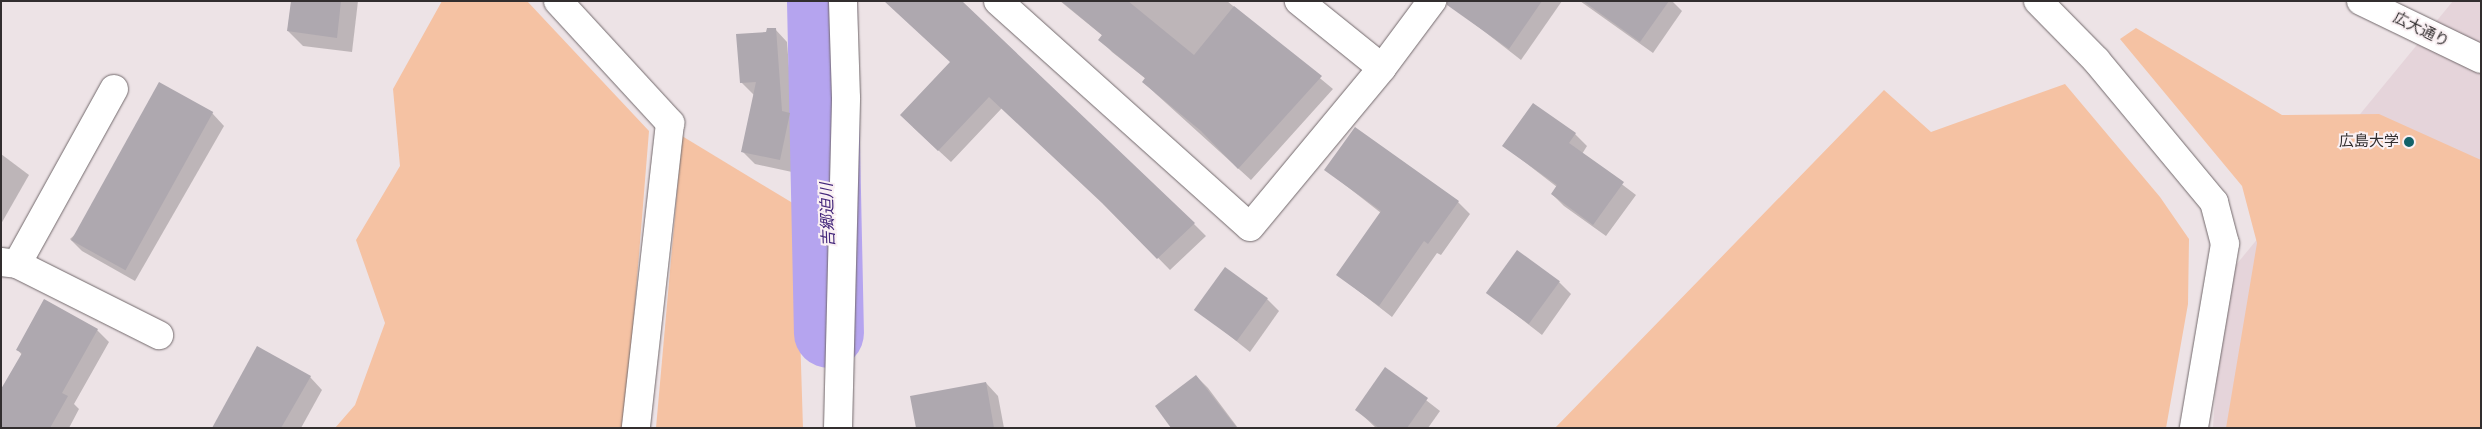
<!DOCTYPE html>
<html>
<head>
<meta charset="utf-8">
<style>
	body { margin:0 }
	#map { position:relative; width:2482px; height:429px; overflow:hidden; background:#ede3e6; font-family:"Alegreya Sans","Noto Sans JP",sans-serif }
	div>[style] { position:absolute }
	.built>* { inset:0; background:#e5d4da }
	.green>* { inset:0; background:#f5c2a3 }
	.shadow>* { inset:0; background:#0003 }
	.river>* { height:70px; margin:-35px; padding:0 35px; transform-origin:35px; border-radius:35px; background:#b5a4ef }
	.building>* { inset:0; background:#aea8af; transform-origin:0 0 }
	.roads { filter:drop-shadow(0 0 1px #72696c) drop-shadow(0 0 1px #72696c) }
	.minor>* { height:28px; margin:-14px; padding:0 14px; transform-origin:14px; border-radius:14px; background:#fff }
	.dots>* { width:14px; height:14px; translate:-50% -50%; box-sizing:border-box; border:2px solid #faf0f3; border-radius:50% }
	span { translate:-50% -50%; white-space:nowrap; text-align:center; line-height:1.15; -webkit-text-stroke:4px #faf0f3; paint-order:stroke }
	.street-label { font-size:15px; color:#322e2f }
	.poi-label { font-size:15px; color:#322e2f }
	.right { translate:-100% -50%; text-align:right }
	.water-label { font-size:16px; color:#43267a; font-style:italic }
	.frame { position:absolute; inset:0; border:2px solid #322e2f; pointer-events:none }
</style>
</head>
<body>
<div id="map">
	<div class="built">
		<div style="clip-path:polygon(2453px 1px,2481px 1px,2481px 428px,2213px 428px,2222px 282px)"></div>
	</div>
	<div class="green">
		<div style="clip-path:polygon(442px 1px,527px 1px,649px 131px,625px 428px,335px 428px,355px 405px,385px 323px,356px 240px,400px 166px,393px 89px)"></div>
		<div style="clip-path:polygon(2136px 28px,2282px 115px,2379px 114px,2481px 160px,2481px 428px,2226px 428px,2257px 243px,2242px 186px,2120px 39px)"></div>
		<div style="clip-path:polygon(2065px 84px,2160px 197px,2189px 239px,2188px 304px,2166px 428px,1555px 428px,1884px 90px,1931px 132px)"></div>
		<div style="clip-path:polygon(682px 136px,796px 205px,803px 428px,656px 428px)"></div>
	</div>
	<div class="shadow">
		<div style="clip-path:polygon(292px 1px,358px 1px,352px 52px,303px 46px,288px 31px)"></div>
		<div style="clip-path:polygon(1060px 1px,1227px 1px,1333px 89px,1251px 180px,1156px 94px,1144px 82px,1146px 79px,1112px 52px,1100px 39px,1103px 36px)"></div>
		<div style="clip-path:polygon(1479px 1px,1562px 1px,1521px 60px,1467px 18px)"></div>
		<div style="clip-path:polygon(1580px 1px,1672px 1px,1682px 11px,1653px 53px)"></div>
		<div style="clip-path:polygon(775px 29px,787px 42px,793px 118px,801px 126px,792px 172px,755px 164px,743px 152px,754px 95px,741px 82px,767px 33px)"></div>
		<div style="clip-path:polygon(951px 62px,1194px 224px,1206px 236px,1170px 270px,1112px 211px,1002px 108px,951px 162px,913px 127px)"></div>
		<div style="clip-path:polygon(212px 113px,224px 126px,135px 281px,82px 251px,70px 239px)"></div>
		<div style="clip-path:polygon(1575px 134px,1587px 146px,1582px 154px,1636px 195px,1606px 236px,1564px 206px,1552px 194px,1557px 187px,1504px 146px)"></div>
		<div style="clip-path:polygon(1px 154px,29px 175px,1px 224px)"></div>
		<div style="clip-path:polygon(1326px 170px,1458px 202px,1470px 214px,1441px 255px,1437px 253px,1392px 317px,1338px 275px,1381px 213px)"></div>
		<div style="clip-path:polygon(1559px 282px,1571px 294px,1542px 335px,1488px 293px)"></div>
		<div style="clip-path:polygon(1267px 299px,1279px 311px,1250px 352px,1196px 309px)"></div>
		<div style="clip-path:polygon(97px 330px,109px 342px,74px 404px,79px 409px,69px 428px,1px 428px,22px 355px,17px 349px)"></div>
		<div style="clip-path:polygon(1386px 369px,1440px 411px,1428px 428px,1376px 428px,1357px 410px)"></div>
		<div style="clip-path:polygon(1196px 376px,1208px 388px,1238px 428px,1173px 428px)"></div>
		<div style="clip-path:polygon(310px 377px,322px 390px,301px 428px,214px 428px)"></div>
		<div style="clip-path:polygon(986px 383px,998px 396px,1004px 428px,917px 428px)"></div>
	</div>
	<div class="river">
		<div style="left:822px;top:1px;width:332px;rotate:88.8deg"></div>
	</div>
	<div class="building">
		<div style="clip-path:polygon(291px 1px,341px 1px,337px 38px,287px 31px)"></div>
		<div style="clip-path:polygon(884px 1px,962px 1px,1195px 223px,1157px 259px,1102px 203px,989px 97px,938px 151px,900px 115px,950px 62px)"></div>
		<div style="clip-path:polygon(1061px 1px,1128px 1px,1194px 55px,1234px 6px,1322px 76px,1238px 169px,1201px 131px,1142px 82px,1145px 78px,1098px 40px,1102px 35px)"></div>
		<div style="clip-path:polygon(1447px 1px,1542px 1px,1509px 49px,1447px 5px)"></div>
		<div style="clip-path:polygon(1583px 1px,1669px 1px,1640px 42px)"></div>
		<div style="clip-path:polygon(767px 28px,776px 28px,782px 111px,790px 113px,780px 160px,741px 152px,756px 82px,740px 83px,736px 34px,766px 32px)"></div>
		<div style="left:159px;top:82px;width:62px;height:181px;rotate:29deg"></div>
		<div style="clip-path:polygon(1533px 103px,1576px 133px,1569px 143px,1624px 182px,1593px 225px,1551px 194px,1557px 185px,1502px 146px)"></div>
		<div style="clip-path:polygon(1355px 127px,1459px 201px,1428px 244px,1424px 241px,1379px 306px,1336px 275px,1381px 211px,1324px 170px)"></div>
		<div style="left:1517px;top:250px;width:53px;height:53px;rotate:36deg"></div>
		<div style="left:1225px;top:267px;width:53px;height:53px;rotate:36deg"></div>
		<div style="clip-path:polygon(44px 299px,98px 329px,62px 393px,68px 396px,50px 428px,1px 428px,1px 389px,22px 353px,16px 350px)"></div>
		<div style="clip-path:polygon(257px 346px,311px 376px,281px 428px,212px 428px)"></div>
		<div style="clip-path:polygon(1385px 367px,1428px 398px,1407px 428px,1379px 428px,1355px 410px)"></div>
		<div style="clip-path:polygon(1196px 375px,1237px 428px,1171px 428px,1155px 406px)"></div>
		<div style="clip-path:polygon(986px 382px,994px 428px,916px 428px,910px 396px)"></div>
	</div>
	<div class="roads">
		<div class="minor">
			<div style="left:558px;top:1px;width:166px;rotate:47.4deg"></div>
			<div style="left:670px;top:123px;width:307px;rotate:96.4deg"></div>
			<div style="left:998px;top:1px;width:338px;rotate:41.9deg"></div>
			<div style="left:1250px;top:227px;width:207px;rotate:-50.3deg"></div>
			<div style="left:1382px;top:68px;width:107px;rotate:-141.1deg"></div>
			<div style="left:2038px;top:1px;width:83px;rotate:45.5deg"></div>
			<div style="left:2096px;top:60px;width:185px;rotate:50.3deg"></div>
			<div style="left:2214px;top:202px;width:43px;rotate:75.3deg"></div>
			<div style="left:2225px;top:244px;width:187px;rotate:99.6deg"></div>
			<div style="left:2361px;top:1px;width:133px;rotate:25.8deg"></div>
			<div style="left:1382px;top:68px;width:84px;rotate:-53.3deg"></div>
			<div style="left:1px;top:262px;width:16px;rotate:7deg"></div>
			<div style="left:17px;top:264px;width:159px;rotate:26.6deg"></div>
			<div style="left:17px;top:264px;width:200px;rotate:-61deg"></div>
			<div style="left:838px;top:428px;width:330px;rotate:-88.6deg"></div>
			<div style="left:846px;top:98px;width:97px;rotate:-91.8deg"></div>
		</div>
	</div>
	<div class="dots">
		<div style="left:2409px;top:142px;background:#136269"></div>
	</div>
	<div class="street-label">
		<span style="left:2421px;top:30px;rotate:26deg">広大通り</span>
	</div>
	<div class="poi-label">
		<span class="right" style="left:2399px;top:142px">広島大学</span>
	</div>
	<div class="water-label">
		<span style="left:828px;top:215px;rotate:-92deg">吉郷迫川</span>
	</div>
	<div class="frame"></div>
</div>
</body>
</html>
